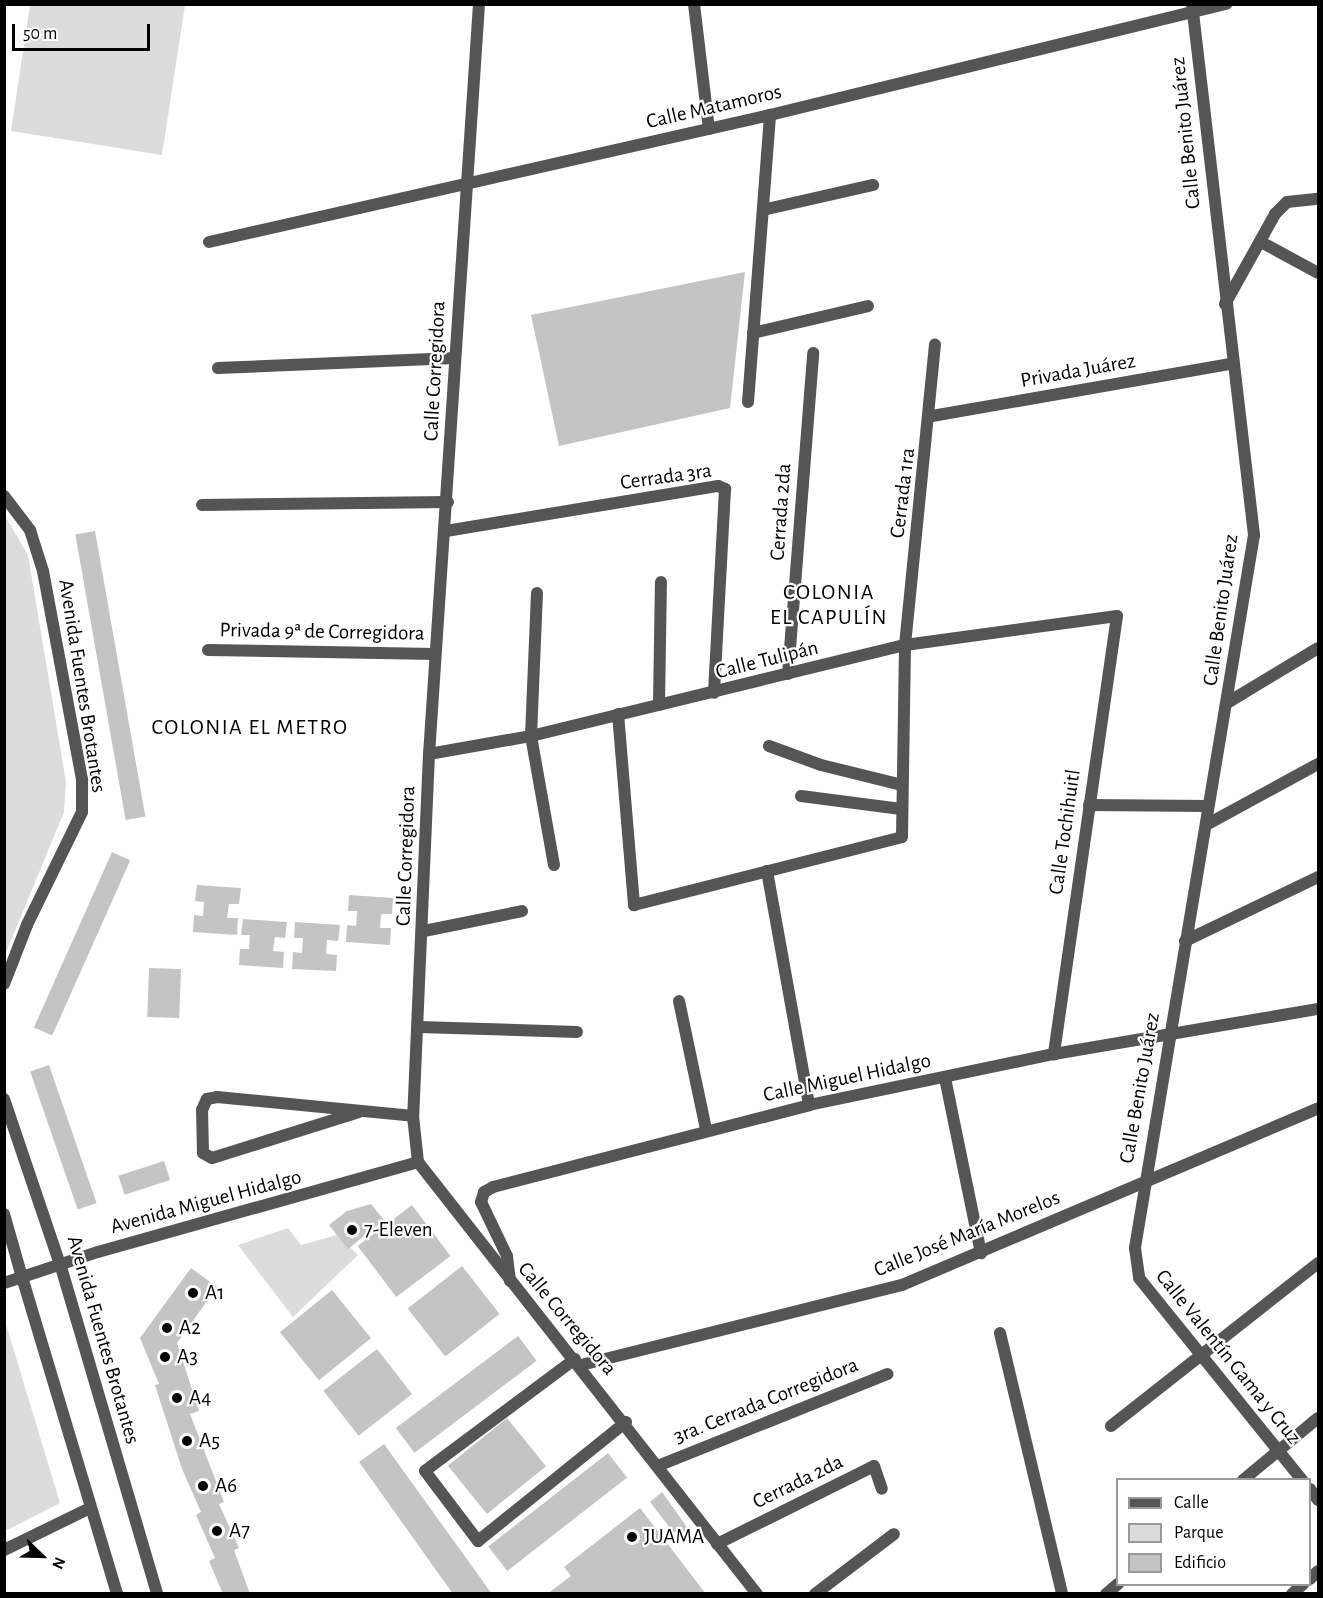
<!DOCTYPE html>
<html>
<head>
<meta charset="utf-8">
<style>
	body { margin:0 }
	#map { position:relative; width:1323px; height:1598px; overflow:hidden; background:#fff; font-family:"Alegreya Sans",sans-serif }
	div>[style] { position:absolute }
	.green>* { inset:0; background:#dcdcdc }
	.building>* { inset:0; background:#c4c4c4; transform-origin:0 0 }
	.pedestrian>* { height:12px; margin:-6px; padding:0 6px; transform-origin:6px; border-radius:6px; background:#555 }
	.minor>* { height:12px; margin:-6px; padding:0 6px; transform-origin:6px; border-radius:6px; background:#555 }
	.tertiary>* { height:12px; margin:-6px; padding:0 6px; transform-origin:6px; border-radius:6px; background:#555 }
	.dots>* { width:16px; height:16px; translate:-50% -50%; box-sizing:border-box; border:3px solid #fff; border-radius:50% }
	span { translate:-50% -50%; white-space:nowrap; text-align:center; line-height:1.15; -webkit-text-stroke:4.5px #fff; paint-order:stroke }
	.street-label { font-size:21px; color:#000 }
	.poi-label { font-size:21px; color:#000 }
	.left { translate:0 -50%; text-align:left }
	.neighbourhood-label { font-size:22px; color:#000; letter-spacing:1.5px }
	.frame { position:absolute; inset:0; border:6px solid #000; pointer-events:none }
	.legend { position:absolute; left:1116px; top:1478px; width:195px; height:108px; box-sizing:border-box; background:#fff; border:2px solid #999; margin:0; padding:8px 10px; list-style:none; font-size:18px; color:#000 }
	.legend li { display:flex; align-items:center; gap:12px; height:30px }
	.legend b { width:30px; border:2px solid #999 }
	.north { position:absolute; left:12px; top:1526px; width:60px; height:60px; -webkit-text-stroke:4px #fff; paint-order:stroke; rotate:113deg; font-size:16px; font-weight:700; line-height:24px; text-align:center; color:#000 }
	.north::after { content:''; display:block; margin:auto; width:21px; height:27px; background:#000; clip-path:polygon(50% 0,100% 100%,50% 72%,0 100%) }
	.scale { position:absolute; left:12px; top:24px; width:138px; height:27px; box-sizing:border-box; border:3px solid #000; border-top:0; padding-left:8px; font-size:18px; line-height:21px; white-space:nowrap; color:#000; -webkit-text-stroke:4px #fff; paint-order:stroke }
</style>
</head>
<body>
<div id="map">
	<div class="green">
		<div style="clip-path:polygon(30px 5px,185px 5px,162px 155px,11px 131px)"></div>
		<div style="clip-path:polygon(5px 516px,28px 555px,66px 782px,64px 812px,5px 955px)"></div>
		<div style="clip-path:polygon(288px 1228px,301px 1245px,337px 1235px,358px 1255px,293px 1317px,238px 1245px)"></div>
		<div style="clip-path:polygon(5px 1321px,60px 1503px,5px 1531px)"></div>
	</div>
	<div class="building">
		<div style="clip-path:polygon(745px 272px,730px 408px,559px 446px,531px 315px)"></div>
		<div style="left:95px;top:531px;width:290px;height:20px;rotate:80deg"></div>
		<div style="left:112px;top:852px;width:20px;height:192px;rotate:24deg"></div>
		<div style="clip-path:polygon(197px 885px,241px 888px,239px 904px,229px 904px,227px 918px,238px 918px,237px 935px,193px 932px,194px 915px,203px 916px,204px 902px,195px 901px)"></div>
		<div style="clip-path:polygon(349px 895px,393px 898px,392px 914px,381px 914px,380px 928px,391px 928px,390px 945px,346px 942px,347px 925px,356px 926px,357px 911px,348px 911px)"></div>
		<div style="clip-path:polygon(243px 919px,287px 922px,285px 938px,275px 937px,273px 951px,284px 952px,283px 968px,239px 965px,240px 949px,249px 949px,250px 935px,241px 935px)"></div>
		<div style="clip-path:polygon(295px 922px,340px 925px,338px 941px,327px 940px,326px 954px,337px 955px,336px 971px,292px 969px,293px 952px,302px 953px,303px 938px,294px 938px)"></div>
		<div style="left:149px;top:968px;width:32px;height:49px;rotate:2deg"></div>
		<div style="left:49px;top:1065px;width:146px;height:20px;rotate:71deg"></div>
		<div style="left:164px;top:1161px;width:20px;height:48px;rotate:72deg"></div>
		<div style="clip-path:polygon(371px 1204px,384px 1220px,348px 1249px,329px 1225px,347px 1211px)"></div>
		<div style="left:412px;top:1205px;width:64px;height:68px;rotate:53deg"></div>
		<div style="left:462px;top:1266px;width:61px;height:69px;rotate:52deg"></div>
		<div style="clip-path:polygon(191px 1268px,217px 1287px,177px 1343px,199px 1411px,190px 1414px,224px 1502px,219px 1504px,239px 1548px,234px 1550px,250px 1594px,223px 1594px,209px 1561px,215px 1558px,196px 1515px,201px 1512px,182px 1469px,155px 1385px,159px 1384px,140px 1338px)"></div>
		<div style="left:332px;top:1290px;width:62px;height:67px;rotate:51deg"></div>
		<div style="left:518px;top:1336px;width:31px;height:153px;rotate:53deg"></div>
		<div style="left:377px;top:1349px;width:57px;height:68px;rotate:52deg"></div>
		<div style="left:507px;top:1418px;width:62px;height:76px;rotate:51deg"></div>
		<div style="clip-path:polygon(384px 1444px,492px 1594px,453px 1594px,359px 1462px)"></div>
		<div style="left:608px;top:1453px;width:31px;height:152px;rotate:52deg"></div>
		<div style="clip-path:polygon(662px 1492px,691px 1533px,688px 1535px,673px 1532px,650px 1502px)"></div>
		<div style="clip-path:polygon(640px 1508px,706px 1594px,547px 1594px,571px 1576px,564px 1567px)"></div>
	</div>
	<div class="pedestrian">
		<div style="left:717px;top:1544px;width:175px;rotate:-26.4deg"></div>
		<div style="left:874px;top:1466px;width:24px;rotate:71deg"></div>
	</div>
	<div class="minor">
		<div style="left:694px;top:4px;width:126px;rotate:83.2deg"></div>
		<div style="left:1192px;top:4px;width:535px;rotate:83.34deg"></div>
		<div style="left:1254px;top:535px;width:723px;rotate:99.48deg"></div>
		<div style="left:1135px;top:1248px;width:30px;rotate:82deg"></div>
		<div style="left:1139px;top:1278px;width:260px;rotate:51.1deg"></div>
		<div style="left:763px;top:210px;width:113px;rotate:-12.8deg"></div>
		<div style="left:209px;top:242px;width:575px;rotate:-12.76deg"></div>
		<div style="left:770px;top:115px;width:470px;rotate:-13.7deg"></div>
		<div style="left:1261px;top:242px;width:65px;rotate:28.5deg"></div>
		<div style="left:1225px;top:304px;width:103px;rotate:-60.9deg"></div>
		<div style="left:1275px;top:214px;width:17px;rotate:-45deg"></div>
		<div style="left:1287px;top:202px;width:31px;rotate:-6deg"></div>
		<div style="left:753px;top:333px;width:118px;rotate:-13.2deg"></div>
		<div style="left:218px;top:368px;width:237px;rotate:-2.4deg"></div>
		<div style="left:748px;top:402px;width:288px;rotate:-85.6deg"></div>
		<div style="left:932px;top:416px;width:303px;rotate:-9.9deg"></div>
		<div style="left:4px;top:496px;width:43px;rotate:52.6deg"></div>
		<div style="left:30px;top:530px;width:43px;rotate:72.4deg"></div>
		<div style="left:43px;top:571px;width:213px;rotate:79.4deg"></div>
		<div style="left:82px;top:780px;width:32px;rotate:90deg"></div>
		<div style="left:82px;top:812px;width:126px;rotate:116deg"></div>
		<div style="left:27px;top:925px;width:63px;rotate:111.3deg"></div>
		<div style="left:202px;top:505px;width:246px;rotate:-0.7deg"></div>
		<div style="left:446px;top:531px;width:276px;rotate:-9.4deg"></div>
		<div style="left:718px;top:486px;width:8px;rotate:23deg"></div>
		<div style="left:725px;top:489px;width:204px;rotate:93.1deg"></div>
		<div style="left:537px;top:593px;width:143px;rotate:92.4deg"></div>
		<div style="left:531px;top:736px;width:131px;rotate:79.9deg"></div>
		<div style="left:208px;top:650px;width:227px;rotate:1deg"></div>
		<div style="left:788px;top:674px;width:322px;rotate:-85.5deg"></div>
		<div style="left:1227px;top:703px;width:106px;rotate:-31.1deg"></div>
		<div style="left:659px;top:705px;width:123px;rotate:-89.1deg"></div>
		<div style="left:618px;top:714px;width:192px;rotate:85.2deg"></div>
		<div style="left:634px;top:905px;width:276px;rotate:-14.2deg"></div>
		<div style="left:902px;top:837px;width:192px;rotate:-89.1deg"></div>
		<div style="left:905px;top:645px;width:302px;rotate:-84.3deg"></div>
		<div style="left:769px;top:746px;width:55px;rotate:20.1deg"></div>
		<div style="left:821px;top:765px;width:83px;rotate:13.9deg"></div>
		<div style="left:429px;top:754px;width:104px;rotate:-10deg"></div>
		<div style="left:531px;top:736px;width:385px;rotate:-13.7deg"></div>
		<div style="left:905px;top:645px;width:214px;rotate:-7.8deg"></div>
		<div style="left:1117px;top:616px;width:443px;rotate:98.2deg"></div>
		<div style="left:801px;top:796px;width:101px;rotate:7.4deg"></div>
		<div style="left:1089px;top:805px;width:119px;rotate:0.5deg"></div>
		<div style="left:1206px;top:825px;width:128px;rotate:-28.6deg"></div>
		<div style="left:767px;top:871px;width:238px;rotate:79.8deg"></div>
		<div style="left:424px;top:931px;width:100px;rotate:-11.5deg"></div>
		<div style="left:1185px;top:941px;width:148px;rotate:-25.7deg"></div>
		<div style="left:679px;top:1001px;width:131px;rotate:78.1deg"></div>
		<div style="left:419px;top:1027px;width:158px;rotate:1.8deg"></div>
		<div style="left:945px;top:1078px;width:179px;rotate:78.4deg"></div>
		<div style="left:4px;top:1099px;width:177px;rotate:71.3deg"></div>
		<div style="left:359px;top:1112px;width:154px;rotate:162.6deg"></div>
		<div style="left:212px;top:1158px;width:10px;rotate:-151deg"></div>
		<div style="left:203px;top:1153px;width:43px;rotate:-91.3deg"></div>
		<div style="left:202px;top:1110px;width:12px;rotate:-66deg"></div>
		<div style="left:207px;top:1099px;width:10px;rotate:-11deg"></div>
		<div style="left:217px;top:1097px;width:197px;rotate:5.5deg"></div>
		<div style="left:4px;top:1214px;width:66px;rotate:74.1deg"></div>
		<div style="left:510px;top:1281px;width:25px;rotate:-97deg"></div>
		<div style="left:507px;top:1256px;width:60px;rotate:-115.7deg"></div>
		<div style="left:481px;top:1202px;width:10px;rotate:-73deg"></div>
		<div style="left:484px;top:1192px;width:10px;rotate:-29deg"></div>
		<div style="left:493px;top:1187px;width:326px;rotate:-14.5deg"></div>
		<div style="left:809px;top:1105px;width:250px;rotate:-11.8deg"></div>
		<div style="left:1054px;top:1054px;width:268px;rotate:-9.7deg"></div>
		<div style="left:1000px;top:1333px;width:268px;rotate:76.6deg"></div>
		<div style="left:575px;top:1359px;width:187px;rotate:143.3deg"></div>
		<div style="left:425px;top:1471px;width:88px;rotate:52.9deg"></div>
		<div style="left:478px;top:1541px;width:190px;rotate:-38.8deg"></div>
		<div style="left:581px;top:1365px;width:331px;rotate:-14deg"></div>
		<div style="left:902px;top:1285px;width:452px;rotate:-23deg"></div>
		<div style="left:1111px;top:1426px;width:263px;rotate:-38.2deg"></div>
		<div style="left:660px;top:1465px;width:245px;rotate:-21.8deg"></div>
		<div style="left:1243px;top:1480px;width:97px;rotate:-39.6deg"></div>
		<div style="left:1310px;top:1489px;width:14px;rotate:54deg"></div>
		<div style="left:4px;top:1550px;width:96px;rotate:-26deg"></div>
		<div style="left:1310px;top:1579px;width:11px;rotate:-45deg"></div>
		<div style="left:815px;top:1594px;width:99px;rotate:-37.2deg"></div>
		<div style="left:1106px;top:1594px;width:16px;rotate:-40deg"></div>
		<div style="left:1292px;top:1594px;width:15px;rotate:-42deg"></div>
	</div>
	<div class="tertiary">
		<div style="left:479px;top:4px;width:752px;rotate:93.81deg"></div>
		<div style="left:429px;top:754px;width:362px;rotate:92.5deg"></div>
		<div style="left:413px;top:1116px;width:46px;rotate:83.8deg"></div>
		<div style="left:418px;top:1162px;width:549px;rotate:51.88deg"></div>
		<div style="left:61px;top:1267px;width:341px;rotate:73.6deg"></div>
		<div style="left:22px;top:1277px;width:331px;rotate:73.3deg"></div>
		<div style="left:4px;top:1283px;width:99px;rotate:-18.3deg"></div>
		<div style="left:98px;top:1252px;width:332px;rotate:-15.7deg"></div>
	</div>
	<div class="dots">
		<div style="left:352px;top:1230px;background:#000"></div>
		<div style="left:193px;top:1293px;background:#000"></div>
		<div style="left:167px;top:1328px;background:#000"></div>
		<div style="left:165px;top:1357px;background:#000"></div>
		<div style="left:177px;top:1398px;background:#000"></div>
		<div style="left:187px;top:1441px;background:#000"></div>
		<div style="left:203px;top:1486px;background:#000"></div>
		<div style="left:217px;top:1531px;background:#000"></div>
		<div style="left:632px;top:1537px;background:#000"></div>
	</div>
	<div class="street-label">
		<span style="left:714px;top:107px;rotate:-13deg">Calle Matamoros</span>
		<span style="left:1186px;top:133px;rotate:-96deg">Calle Benito Juárez</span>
		<span style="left:435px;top:371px;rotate:-87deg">Calle Corregidora</span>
		<span style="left:1078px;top:371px;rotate:-10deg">Privada Juárez</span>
		<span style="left:666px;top:477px;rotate:-8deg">Cerrada 3ra</span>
		<span style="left:903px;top:493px;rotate:-83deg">Cerrada 1ra</span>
		<span style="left:781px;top:512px;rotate:-86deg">Cerrada 2da</span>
		<span style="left:1221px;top:610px;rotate:-82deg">Calle Benito Juárez</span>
		<span style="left:322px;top:632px;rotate:1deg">Privada 9ª de Corregidora</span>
		<span style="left:767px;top:660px;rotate:-14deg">Calle Tulipán</span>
		<span style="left:82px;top:686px;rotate:81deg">Avenida Fuentes Brotantes</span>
		<span style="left:1065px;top:832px;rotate:-82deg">Calle Tochihuitl</span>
		<span style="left:406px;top:856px;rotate:-88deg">Calle Corregidora</span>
		<span style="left:847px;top:1078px;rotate:-12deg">Calle Miguel Hidalgo</span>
		<span style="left:1140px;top:1088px;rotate:-80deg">Calle Benito Juárez</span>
		<span style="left:206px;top:1202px;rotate:-15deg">Avenida Miguel Hidalgo</span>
		<span style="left:967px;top:1234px;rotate:-22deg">Calle José María Morelos</span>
		<span style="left:567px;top:1319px;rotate:50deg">Calle Corregidora</span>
		<span style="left:103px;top:1340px;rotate:74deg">Avenida Fuentes Brotantes</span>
		<span style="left:1228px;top:1357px;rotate:51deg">Calle Valentín Gama y Cruz</span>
		<span style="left:766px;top:1401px;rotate:-22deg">3ra. Cerrada Corregidora</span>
		<span style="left:798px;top:1482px;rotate:-26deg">Cerrada 2da</span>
	</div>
	<div class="poi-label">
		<span class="left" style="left:364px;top:1230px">7-Eleven</span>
		<span class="left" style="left:205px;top:1293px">A1</span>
		<span class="left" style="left:179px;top:1328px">A2</span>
		<span class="left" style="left:177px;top:1357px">A3</span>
		<span class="left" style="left:189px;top:1398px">A4</span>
		<span class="left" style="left:199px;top:1441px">A5</span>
		<span class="left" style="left:215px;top:1486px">A6</span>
		<span class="left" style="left:229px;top:1531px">A7</span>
		<span class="left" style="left:644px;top:1537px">JUAMA</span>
	</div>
	<div class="neighbourhood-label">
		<span style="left:829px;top:605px">COLONIA<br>EL CAPULÍN</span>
		<span style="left:250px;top:728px">COLONIA EL METRO</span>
	</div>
	<div class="frame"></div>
	<ul class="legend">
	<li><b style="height:8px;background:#555"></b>Calle</li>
	<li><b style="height:16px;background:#dcdcdc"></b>Parque</li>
	<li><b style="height:16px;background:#c4c4c4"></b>Edificio</li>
	</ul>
	<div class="north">N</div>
	<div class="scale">50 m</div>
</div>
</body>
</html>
